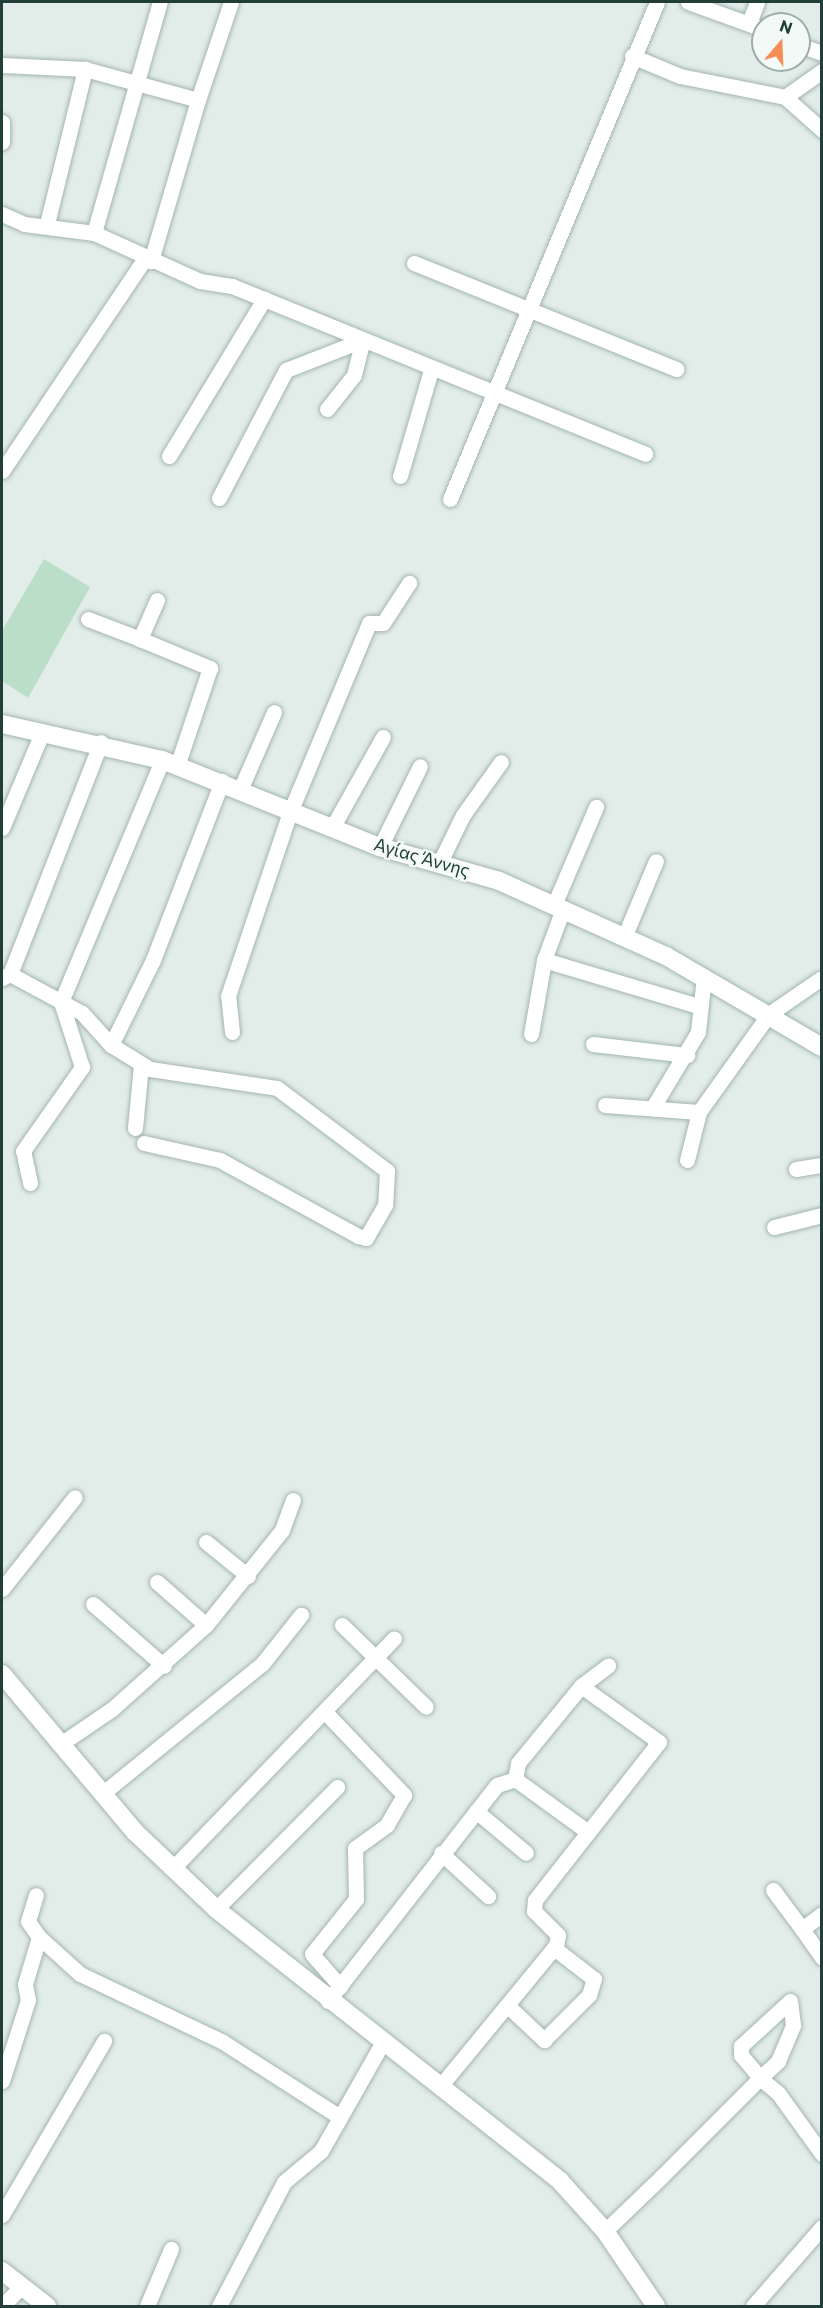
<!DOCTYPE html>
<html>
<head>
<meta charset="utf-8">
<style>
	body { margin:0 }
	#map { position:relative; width:823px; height:2308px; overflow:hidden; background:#e2ede9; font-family:Commissioner,sans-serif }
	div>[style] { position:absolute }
	.green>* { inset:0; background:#badec7 }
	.roads { filter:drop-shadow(0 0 2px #a4b5b1) drop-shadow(0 0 2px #a4b5b1) }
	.street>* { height:15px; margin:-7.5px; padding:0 7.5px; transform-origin:7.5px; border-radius:7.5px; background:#fff }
	.secondary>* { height:18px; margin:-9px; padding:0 9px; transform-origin:9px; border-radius:9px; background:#fff }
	span { translate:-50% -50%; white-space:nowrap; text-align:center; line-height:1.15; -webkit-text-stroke:4.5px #f2f9f6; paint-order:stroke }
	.street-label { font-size:18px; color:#213e39 }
	.frame { position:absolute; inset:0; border:3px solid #213e39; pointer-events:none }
	.north { position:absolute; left:751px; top:12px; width:60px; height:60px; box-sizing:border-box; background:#f2f9f6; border:2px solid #9eaeaa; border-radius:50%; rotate:19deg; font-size:16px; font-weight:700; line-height:24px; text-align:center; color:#213e39 }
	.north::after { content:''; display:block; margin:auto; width:21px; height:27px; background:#f68c56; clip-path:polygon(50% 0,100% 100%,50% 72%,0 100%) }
</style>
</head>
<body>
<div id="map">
	<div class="green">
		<div style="clip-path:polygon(44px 559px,90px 587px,28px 698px,2px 681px,2px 631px)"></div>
	</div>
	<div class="roads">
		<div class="street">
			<div style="left:688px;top:2px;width:80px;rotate:19.8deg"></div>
			<div style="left:749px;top:23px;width:22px;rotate:-69deg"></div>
			<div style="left:799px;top:45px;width:24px;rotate:19deg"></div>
			<div style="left:632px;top:56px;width:52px;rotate:22.6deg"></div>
			<div style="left:680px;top:76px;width:107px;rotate:11.3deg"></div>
			<div style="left:3px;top:65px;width:82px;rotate:2.8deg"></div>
			<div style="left:822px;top:71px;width:45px;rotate:144.9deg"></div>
			<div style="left:785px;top:97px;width:50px;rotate:41.7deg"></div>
			<div style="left:198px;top:100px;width:103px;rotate:-71.4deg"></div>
			<div style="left:2px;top:122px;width:20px;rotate:90deg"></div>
			<div style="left:2px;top:214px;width:24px;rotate:24deg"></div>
			<div style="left:24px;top:224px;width:71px;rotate:7.3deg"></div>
			<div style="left:94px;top:233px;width:116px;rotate:24.4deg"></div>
			<div style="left:200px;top:281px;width:32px;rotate:9deg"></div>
			<div style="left:232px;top:286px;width:446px;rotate:22.1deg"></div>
			<div style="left:47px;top:224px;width:160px;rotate:-76.2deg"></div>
			<div style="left:85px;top:69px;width:117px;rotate:15.3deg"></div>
			<div style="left:198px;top:100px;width:168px;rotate:106.3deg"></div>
			<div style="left:94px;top:233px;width:240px;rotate:-74.1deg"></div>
			<div style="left:414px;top:263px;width:283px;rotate:22deg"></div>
			<div style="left:327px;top:409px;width:43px;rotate:-51.5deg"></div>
			<div style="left:354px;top:375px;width:36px;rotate:-76deg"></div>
			<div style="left:169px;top:456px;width:184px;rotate:-58.8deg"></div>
			<div style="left:2px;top:471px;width:257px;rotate:-56.1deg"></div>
			<div style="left:400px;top:476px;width:110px;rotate:-73.7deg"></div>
			<div style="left:219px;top:498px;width:144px;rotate:-62.4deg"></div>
			<div style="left:286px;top:370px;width:83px;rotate:-21.3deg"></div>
			<div style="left:450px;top:499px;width:538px;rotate:-67.39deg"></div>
			<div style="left:157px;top:600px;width:43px;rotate:113.6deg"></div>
			<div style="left:140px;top:639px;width:76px;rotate:22.5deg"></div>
			<div style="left:210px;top:668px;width:103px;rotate:108.6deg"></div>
			<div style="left:88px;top:619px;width:56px;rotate:21deg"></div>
			<div style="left:240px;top:790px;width:85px;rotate:-66.4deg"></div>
			<div style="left:333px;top:826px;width:102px;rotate:-60.7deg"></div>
			<div style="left:2px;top:828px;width:101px;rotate:-67.2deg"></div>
			<div style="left:380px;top:847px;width:90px;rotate:-63.7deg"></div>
			<div style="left:440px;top:862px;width:52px;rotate:-63.9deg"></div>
			<div style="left:463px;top:815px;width:65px;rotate:-54.4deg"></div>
			<div style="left:554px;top:905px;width:107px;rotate:-66.8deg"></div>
			<div style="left:625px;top:935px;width:80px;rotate:-67.3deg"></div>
			<div style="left:544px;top:960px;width:161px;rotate:16.6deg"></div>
			<div style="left:10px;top:974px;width:82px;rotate:28.4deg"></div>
			<div style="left:82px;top:1013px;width:43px;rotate:47.8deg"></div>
			<div style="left:111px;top:1045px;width:46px;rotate:31.6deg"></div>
			<div style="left:150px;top:1069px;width:128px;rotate:8.5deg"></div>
			<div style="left:277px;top:1088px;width:138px;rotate:37deg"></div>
			<div style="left:387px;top:1171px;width:34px;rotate:93deg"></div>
			<div style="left:385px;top:1205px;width:38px;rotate:120deg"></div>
			<div style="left:366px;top:1238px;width:8px;rotate:-166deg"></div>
			<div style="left:358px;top:1236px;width:158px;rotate:-151.2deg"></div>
			<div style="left:220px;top:1160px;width:78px;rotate:-167.4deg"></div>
			<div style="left:2px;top:978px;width:9px;rotate:-27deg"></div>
			<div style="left:10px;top:974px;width:249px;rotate:-68.6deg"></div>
			<div style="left:232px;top:1032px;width:36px;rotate:-96deg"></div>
			<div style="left:228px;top:996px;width:194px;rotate:-71.4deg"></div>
			<div style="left:290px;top:812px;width:205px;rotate:-67.3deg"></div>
			<div style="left:369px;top:623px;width:14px"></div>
			<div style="left:383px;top:623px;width:48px;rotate:-57deg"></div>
			<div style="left:531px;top:1034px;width:75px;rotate:-80deg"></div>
			<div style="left:544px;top:960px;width:54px;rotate:-69.6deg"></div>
			<div style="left:593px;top:1044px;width:95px;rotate:6.7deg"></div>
			<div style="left:111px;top:1045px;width:95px;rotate:-63.7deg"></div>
			<div style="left:153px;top:960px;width:192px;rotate:-68.9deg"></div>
			<div style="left:605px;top:1105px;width:94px;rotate:4.3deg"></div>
			<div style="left:699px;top:1112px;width:120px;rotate:-54.5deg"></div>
			<div style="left:769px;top:1014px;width:62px;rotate:-34.5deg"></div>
			<div style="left:653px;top:1107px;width:87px;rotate:-59deg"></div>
			<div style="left:698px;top:1032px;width:56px;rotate:-83.9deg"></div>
			<div style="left:135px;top:1128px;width:63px;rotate:-84.6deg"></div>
			<div style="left:687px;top:1160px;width:49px;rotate:-76deg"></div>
			<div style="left:796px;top:1169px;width:26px;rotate:-9deg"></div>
			<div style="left:30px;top:1183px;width:33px;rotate:-102deg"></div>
			<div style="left:23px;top:1151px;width:103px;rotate:-54.9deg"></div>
			<div style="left:82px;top:1067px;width:68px;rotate:-107.9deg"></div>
			<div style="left:61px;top:1002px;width:262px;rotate:-67.3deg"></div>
			<div style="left:774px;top:1227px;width:49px;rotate:-14deg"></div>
			<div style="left:206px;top:1542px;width:54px;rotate:39deg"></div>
			<div style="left:157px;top:1582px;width:65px;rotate:41.3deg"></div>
			<div style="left:2px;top:1589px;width:117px;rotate:-51.6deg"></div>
			<div style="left:93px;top:1604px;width:94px;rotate:41.1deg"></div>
			<div style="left:342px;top:1625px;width:117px;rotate:44.3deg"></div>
			<div style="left:325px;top:1712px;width:115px;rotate:46.4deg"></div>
			<div style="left:404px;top:1795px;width:34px;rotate:120deg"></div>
			<div style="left:387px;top:1825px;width:39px;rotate:144deg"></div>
			<div style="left:355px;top:1848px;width:51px;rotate:88.9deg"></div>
			<div style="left:356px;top:1899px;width:70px;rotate:128.7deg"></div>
			<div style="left:312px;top:1954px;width:43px;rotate:48.8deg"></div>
			<div style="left:62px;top:1743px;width:60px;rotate:-34.2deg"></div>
			<div style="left:112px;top:1709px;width:126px;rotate:-41.8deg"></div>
			<div style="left:206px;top:1625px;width:122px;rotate:-51.3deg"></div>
			<div style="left:282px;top:1530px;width:32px;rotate:-70deg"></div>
			<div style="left:515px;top:1779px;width:90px;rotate:36deg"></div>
			<div style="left:103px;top:1793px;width:205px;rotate:-39.1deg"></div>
			<div style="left:262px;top:1664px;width:63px;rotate:-51.5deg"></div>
			<div style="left:476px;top:1811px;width:65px;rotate:40deg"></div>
			<div style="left:441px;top:1853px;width:64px;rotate:42.5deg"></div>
			<div style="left:172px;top:1869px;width:320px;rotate:-46.1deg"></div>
			<div style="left:773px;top:1890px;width:49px;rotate:53.4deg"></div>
			<div style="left:216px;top:1909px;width:172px;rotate:-45.2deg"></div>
			<div style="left:822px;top:1914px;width:25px;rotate:143deg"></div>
			<div style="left:802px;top:1929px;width:35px;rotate:55deg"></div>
			<div style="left:39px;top:1937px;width:55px;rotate:42.1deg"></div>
			<div style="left:80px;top:1974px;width:158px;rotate:25.4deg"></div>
			<div style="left:223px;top:2042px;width:139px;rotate:32.7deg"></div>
			<div style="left:328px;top:2001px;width:274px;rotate:-52deg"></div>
			<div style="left:497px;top:1785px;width:19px;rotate:-18deg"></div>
			<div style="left:515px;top:1779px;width:16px;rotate:-79deg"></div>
			<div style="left:518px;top:1763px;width:99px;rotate:-50.7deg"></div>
			<div style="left:581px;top:1686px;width:34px;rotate:-37deg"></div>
			<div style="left:508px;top:2006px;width:50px;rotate:43.4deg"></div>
			<div style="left:544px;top:2040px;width:64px;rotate:-45deg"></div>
			<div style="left:589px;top:1995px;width:17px;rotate:-73deg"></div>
			<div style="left:594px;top:1979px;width:51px;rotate:-142.2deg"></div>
			<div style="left:2px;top:2081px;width:85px;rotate:-72.2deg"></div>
			<div style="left:28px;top:2000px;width:16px;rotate:-101deg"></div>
			<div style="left:25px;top:1984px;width:49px;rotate:-73.4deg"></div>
			<div style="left:39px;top:1937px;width:19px;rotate:-125deg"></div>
			<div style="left:28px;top:1921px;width:27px;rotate:-73deg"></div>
			<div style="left:442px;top:2084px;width:180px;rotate:-50.6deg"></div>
			<div style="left:556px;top:1945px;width:10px;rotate:-79deg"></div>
			<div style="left:558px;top:1935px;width:34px;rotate:-135deg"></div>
			<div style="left:534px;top:1911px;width:11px;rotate:-85deg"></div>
			<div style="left:535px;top:1900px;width:201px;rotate:-51.9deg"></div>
			<div style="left:659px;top:1742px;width:96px;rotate:-144.3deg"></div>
			<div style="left:2px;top:2215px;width:202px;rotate:-59.6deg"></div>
			<div style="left:605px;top:2231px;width:76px;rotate:-43.9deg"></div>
			<div style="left:660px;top:2178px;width:141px;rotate:-45deg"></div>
			<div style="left:760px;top:2078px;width:25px;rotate:-43deg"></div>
			<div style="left:778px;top:2061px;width:39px;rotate:-67deg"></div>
			<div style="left:793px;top:2025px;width:24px;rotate:-97deg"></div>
			<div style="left:790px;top:2001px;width:67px;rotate:137.4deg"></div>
			<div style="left:741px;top:2046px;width:9px;rotate:90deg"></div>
			<div style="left:741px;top:2055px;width:30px;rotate:50deg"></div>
			<div style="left:760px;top:2078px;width:23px;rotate:40deg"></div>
			<div style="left:778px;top:2093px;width:75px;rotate:54.2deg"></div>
			<div style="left:2px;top:2306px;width:28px;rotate:-45deg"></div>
			<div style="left:147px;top:2306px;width:62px;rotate:-67.2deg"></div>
			<div style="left:219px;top:2306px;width:140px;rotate:-62.3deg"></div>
			<div style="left:284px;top:2182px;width:48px;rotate:-40deg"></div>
			<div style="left:321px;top:2151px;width:125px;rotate:-60.4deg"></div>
			<div style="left:753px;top:2306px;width:105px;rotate:-48.9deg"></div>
		</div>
		<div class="secondary">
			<div style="left:2px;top:724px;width:164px;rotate:12.7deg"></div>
			<div style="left:162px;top:760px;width:235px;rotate:21.8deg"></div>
			<div style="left:380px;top:847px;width:124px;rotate:15.9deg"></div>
			<div style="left:499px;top:881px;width:183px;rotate:24.2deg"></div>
			<div style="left:666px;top:956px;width:181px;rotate:30.3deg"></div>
			<div style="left:2px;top:1674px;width:207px;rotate:49.9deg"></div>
			<div style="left:135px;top:1832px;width:112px;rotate:43.5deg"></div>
			<div style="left:216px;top:1909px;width:439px;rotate:38.3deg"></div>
			<div style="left:560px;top:2181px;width:67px;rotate:48deg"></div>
			<div style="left:605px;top:2231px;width:91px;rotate:55.8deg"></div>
			<div style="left:2px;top:2271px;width:57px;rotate:37.9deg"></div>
		</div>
	</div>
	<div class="street-label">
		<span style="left:422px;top:857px;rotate:16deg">Αγίας Άννης</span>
	</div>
	<div class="frame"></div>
	<div class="north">N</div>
</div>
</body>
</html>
